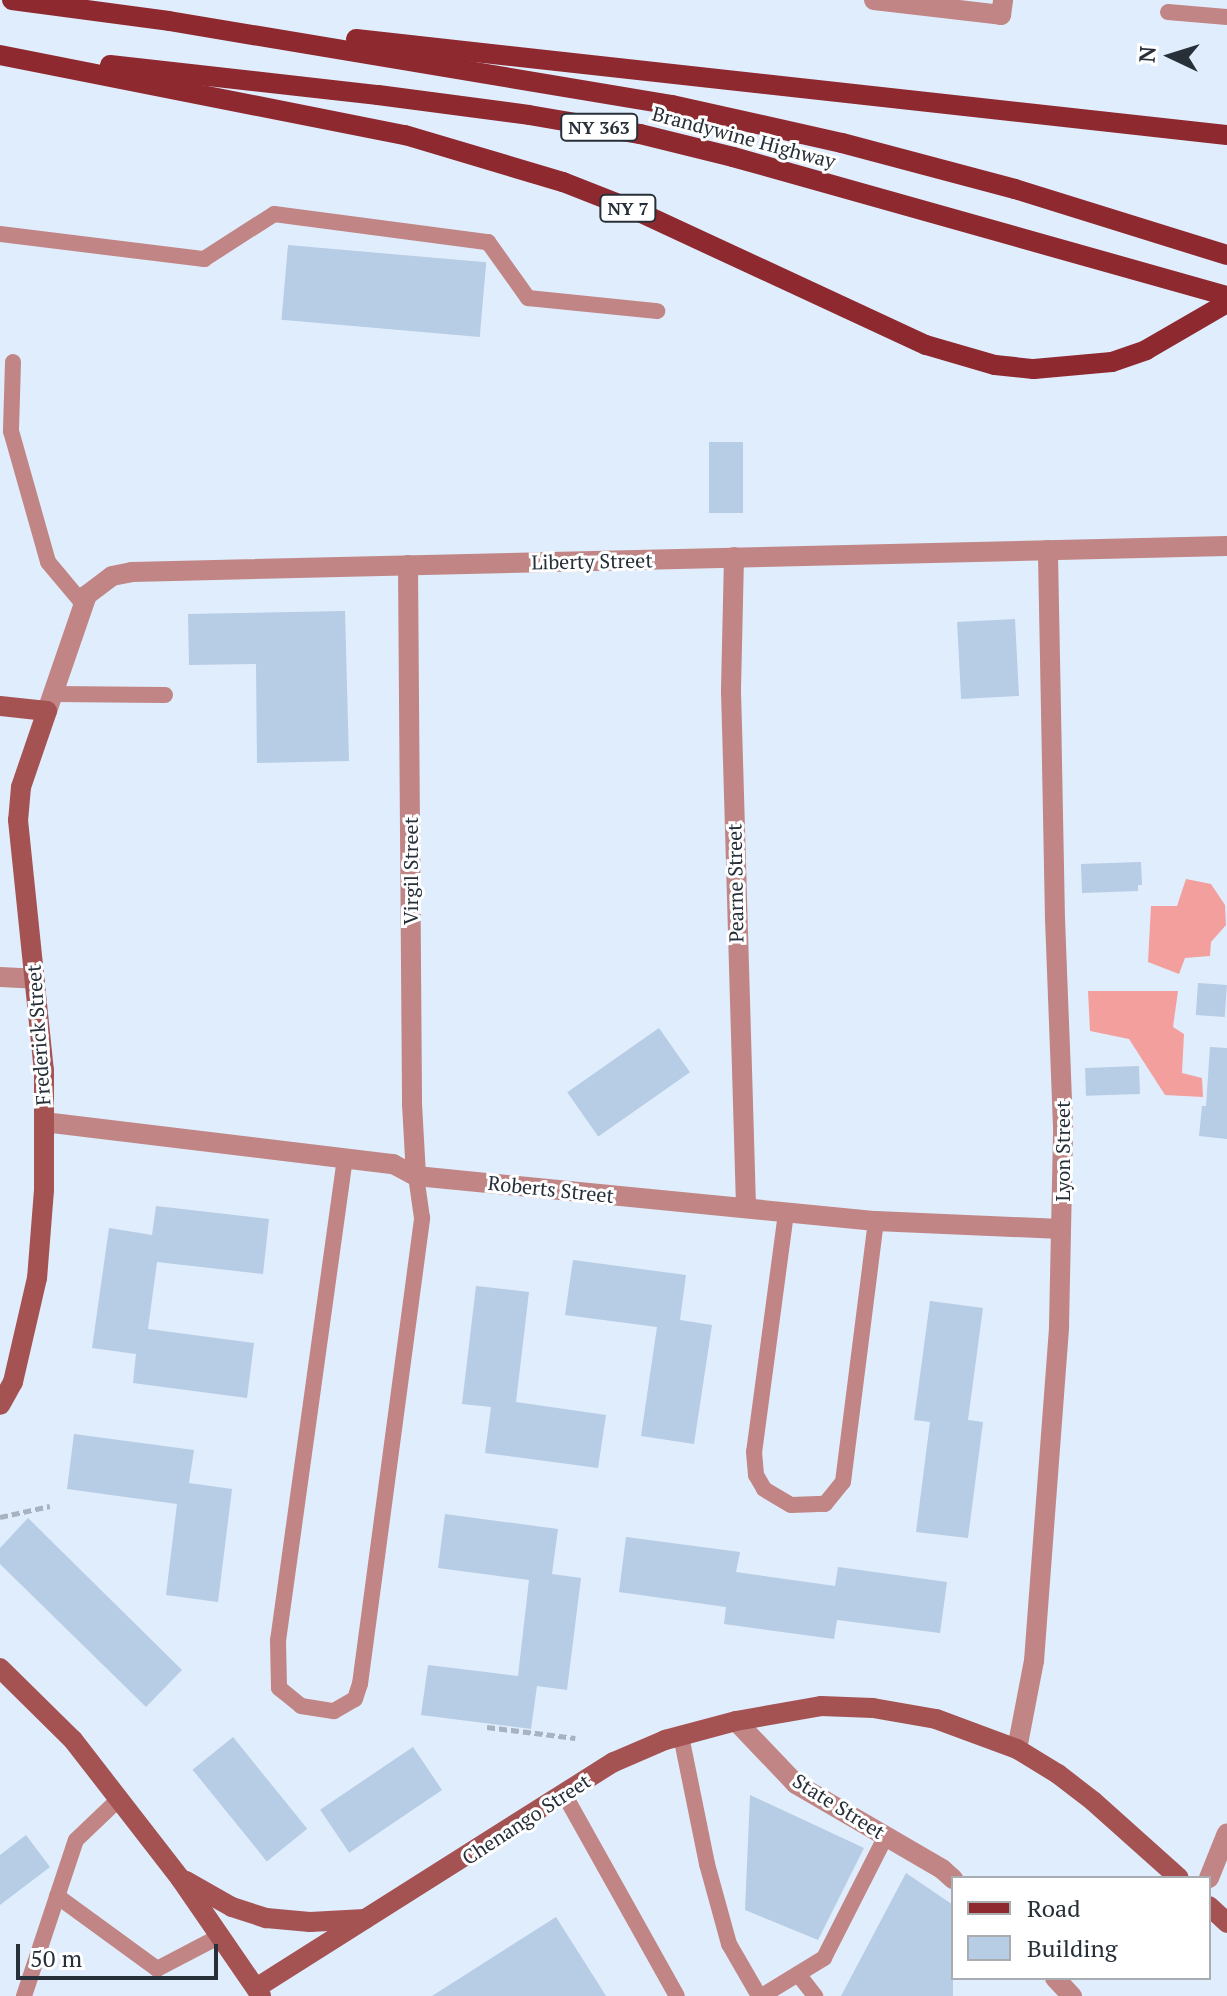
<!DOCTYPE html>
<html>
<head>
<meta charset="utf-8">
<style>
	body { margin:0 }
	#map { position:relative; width:1227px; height:1996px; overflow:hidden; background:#e0edfc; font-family:"PT Serif",serif }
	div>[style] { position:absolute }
	.forest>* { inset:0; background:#f39f9d }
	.building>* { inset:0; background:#b7cce5; transform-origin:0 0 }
	.path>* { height:5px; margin-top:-2.5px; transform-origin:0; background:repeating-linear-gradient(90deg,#a8b3c1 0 8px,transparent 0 12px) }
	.lane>* { height:16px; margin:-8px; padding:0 8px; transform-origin:8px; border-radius:8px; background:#c08584 }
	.street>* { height:20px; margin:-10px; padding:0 10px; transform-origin:10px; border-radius:10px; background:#c08584 }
	.secondary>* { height:20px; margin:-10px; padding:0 10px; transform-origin:10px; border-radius:10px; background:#a55253 }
	.primary>* { height:20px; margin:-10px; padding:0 10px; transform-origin:10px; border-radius:10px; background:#8f2930 }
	span { translate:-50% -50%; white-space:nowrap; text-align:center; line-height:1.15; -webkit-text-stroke:6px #fff; paint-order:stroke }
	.shield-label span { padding:2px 6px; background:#fff; border:2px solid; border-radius:6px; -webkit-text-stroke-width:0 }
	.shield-label { font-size:18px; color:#272f39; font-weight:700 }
	.street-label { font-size:20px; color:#272f39 }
	.legend { position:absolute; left:951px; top:1876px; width:260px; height:104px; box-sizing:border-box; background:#fff; border:2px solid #a9acb0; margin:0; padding:10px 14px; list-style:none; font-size:24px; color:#272f39 }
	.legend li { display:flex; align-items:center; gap:16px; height:40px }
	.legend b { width:40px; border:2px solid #a9acb0 }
	.north { position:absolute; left:1131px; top:16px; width:80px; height:80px; -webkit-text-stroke:6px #fff; paint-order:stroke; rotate:274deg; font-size:22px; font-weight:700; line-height:32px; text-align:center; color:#272f39 }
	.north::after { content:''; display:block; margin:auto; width:28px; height:36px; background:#272f39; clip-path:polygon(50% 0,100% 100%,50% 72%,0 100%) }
	.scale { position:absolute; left:16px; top:1944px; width:202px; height:36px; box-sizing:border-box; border:4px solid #272f39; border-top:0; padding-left:10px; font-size:24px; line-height:28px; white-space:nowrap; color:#272f39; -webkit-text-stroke:6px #fff; paint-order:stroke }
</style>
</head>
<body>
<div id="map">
	<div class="forest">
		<div style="clip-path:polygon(1186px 879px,1211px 884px,1225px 905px,1226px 925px,1211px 942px,1210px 956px,1185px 958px,1179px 974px,1148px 962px,1151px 906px,1177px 906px)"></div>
		<div style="clip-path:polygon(1088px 991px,1178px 991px,1173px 1027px,1184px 1034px,1182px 1073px,1202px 1078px,1203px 1097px,1165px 1095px,1129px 1039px,1090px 1031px)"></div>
	</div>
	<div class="building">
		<div style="left:288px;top:245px;width:199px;height:75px;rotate:5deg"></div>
		<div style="left:709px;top:442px;width:34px;height:71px"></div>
		<div style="clip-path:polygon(345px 611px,349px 761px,257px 763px,256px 664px,189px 665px,188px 614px)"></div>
		<div style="left:1015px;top:619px;width:77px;height:58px;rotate:87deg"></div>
		<div style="clip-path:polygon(1141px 862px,1142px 885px,1138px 885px,1138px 891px,1082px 893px,1081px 864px)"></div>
		<div style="left:1198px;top:983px;width:29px;height:32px;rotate:4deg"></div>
		<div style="left:659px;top:1028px;width:54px;height:112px;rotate:55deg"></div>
		<div style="clip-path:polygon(1210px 1047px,1227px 1048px,1227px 1139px,1199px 1136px,1202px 1106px,1206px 1106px)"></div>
		<div style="left:1139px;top:1066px;width:28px;height:54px;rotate:88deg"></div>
		<div style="clip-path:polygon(156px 1206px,269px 1219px,263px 1274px,157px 1262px,148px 1329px,254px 1343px,247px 1398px,133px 1383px,136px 1354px,92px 1348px,109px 1228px,152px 1235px)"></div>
		<div style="clip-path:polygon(573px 1260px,686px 1275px,680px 1320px,712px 1325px,694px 1444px,641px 1436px,657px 1327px,565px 1315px)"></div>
		<div style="clip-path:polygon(476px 1286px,529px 1292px,516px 1402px,606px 1415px,598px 1468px,485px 1453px,491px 1407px,462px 1404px)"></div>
		<div style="clip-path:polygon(930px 1301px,983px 1308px,968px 1420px,983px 1422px,968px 1538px,916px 1532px,930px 1422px,914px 1420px)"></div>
		<div style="clip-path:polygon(74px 1434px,194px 1450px,189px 1483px,232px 1489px,218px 1602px,166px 1595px,177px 1504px,67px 1489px)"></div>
		<div style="clip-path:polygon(445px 1514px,558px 1529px,552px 1574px,581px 1578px,567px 1690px,537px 1686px,531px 1729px,421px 1715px,428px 1665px,518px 1676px,529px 1580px,438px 1568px)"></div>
		<div style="clip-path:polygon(28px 1518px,182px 1670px,146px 1707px,0 1564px,0 1548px)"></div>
		<div style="clip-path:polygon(626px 1537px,740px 1552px,736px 1572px,835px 1586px,838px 1567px,947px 1582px,940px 1633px,837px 1620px,834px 1639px,724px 1624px,726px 1607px,619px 1592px)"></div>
		<div style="left:233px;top:1737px;width:118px;height:52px;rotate:51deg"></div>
		<div style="left:413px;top:1747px;width:52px;height:112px;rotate:56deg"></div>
		<div style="clip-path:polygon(750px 1795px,864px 1848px,818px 1940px,745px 1910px)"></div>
		<div style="clip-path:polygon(26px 1835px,50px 1867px,0 1905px,0 1855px)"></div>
		<div style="clip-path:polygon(906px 1873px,953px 1905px,953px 1996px,841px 1996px)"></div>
		<div style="clip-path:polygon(556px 1917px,606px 1996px,432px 1996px)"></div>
	</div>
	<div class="path">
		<div style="left:0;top:1517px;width:51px;rotate:-12.4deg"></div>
		<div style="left:487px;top:1727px;width:89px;rotate:7.1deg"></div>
	</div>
	<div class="lane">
		<div style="left:1168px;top:12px;width:59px;rotate:4.8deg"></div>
		<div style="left:0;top:234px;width:206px;rotate:7deg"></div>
		<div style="left:204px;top:259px;width:83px;rotate:-32.7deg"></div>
		<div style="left:274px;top:214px;width:216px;rotate:7.5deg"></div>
		<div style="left:488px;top:242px;width:69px;rotate:54.5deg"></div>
		<div style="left:528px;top:298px;width:130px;rotate:5.8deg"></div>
		<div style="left:13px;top:362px;width:69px;rotate:91.7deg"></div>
		<div style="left:11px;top:431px;width:136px;rotate:74.2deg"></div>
		<div style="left:48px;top:562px;width:56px;rotate:50.1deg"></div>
		<div style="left:53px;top:694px;width:112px;rotate:0.5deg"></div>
		<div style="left:345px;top:1158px;width:487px;rotate:97.9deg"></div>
		<div style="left:278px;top:1640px;width:48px;rotate:88.8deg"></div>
		<div style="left:279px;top:1688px;width:28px;rotate:39deg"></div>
		<div style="left:301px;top:1706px;width:33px;rotate:9deg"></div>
		<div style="left:334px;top:1711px;width:24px;rotate:-30deg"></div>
		<div style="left:355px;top:1699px;width:16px;rotate:-72deg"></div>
		<div style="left:360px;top:1684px;width:470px;rotate:-82.4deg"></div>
		<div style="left:422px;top:1218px;width:42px;rotate:-98.1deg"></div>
		<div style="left:786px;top:1213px;width:241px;rotate:97.6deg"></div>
		<div style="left:754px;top:1452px;width:23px;rotate:85deg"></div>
		<div style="left:756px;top:1475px;width:16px;rotate:60deg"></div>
		<div style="left:764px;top:1489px;width:31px;rotate:31deg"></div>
		<div style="left:791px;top:1505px;width:34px;rotate:-2deg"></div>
		<div style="left:825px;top:1504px;width:28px;rotate:-51deg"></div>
		<div style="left:843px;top:1482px;width:263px;rotate:-82.8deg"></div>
		<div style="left:681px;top:1736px;width:131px;rotate:78.5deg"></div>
		<div style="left:707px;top:1864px;width:83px;rotate:74.6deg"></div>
		<div style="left:729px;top:1944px;width:60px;rotate:60deg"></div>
		<div style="left:564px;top:1794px;width:231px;rotate:60.8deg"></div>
		<div style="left:57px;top:1896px;width:124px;rotate:36.1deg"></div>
		<div style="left:157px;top:1969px;width:71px;rotate:-27.6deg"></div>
		<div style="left:798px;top:1974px;width:28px;rotate:52deg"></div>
		<div style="left:24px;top:1996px;width:164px;rotate:-71.6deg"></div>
		<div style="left:76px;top:1840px;width:59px;rotate:-43.6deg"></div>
		<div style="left:762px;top:1996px;width:73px;rotate:-31.5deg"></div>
		<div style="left:824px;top:1958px;width:137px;rotate:-63.1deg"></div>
	</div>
	<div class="street">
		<div style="left:874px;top:0;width:128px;rotate:6.7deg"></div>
		<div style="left:1001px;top:15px;width:15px;rotate:-82deg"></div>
		<div style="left:734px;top:557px;width:135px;rotate:91.3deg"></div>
		<div style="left:731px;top:692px;width:516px;rotate:88.33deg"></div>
		<div style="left:408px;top:565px;width:539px;rotate:89.57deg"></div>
		<div style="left:412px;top:1104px;width:72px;rotate:86.8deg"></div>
		<div style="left:47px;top:711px;width:123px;rotate:-71deg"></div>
		<div style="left:87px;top:595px;width:31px;rotate:-37deg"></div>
		<div style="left:112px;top:576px;width:20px;rotate:-11deg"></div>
		<div style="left:132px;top:572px;width:1095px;rotate:-1.36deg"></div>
		<div style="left:0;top:977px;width:35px;rotate:3deg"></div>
		<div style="left:44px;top:1122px;width:352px;rotate:6.9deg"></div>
		<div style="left:393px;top:1164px;width:26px;rotate:28deg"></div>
		<div style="left:416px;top:1176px;width:462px;rotate:5.6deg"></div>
		<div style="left:876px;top:1221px;width:185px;rotate:2.5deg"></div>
		<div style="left:736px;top:1721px;width:87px;rotate:46.4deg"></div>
		<div style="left:796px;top:1784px;width:169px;rotate:30.2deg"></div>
		<div style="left:942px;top:1869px;width:15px;rotate:42deg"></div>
		<div style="left:1017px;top:1749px;width:90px;rotate:-79.1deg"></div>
		<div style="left:1034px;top:1661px;width:336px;rotate:-85.7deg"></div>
		<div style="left:1059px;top:1326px;width:199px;rotate:-88.8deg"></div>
		<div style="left:1063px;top:1127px;width:208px;rotate:-92.2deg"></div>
		<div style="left:1055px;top:919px;width:369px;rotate:-91.1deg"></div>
		<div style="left:1209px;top:1878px;width:48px;rotate:-68.2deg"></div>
		<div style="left:1055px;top:1978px;width:25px;rotate:47deg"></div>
	</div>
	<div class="secondary">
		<div style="left:0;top:706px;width:47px;rotate:6.1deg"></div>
		<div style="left:47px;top:711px;width:80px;rotate:108.9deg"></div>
		<div style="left:21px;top:787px;width:33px;rotate:95deg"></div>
		<div style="left:18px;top:820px;width:251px;rotate:84.1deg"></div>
		<div style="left:44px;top:1070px;width:120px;rotate:90deg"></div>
		<div style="left:44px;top:1190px;width:88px;rotate:94.5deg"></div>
		<div style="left:37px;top:1278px;width:107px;rotate:103deg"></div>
		<div style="left:13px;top:1382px;width:26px;rotate:119deg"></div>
		<div style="left:0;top:1668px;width:103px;rotate:44.6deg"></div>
		<div style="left:73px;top:1740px;width:175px;rotate:52.2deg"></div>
		<div style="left:180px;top:1878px;width:143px;rotate:55.5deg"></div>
		<div style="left:186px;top:1881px;width:53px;rotate:29.5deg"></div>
		<div style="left:232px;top:1907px;width:36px;rotate:18deg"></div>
		<div style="left:266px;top:1918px;width:44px;rotate:5.2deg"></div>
		<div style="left:310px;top:1922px;width:55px;rotate:-3.1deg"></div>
		<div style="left:1209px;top:1906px;width:25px;rotate:43deg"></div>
		<div style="left:256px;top:1988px;width:423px;rotate:-32.3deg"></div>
		<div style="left:614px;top:1762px;width:56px;rotate:-23.3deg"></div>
		<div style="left:665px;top:1740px;width:73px;rotate:-15deg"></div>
		<div style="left:736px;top:1721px;width:86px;rotate:-10deg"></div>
		<div style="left:821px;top:1706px;width:52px;rotate:2.2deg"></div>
		<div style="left:873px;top:1708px;width:64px;rotate:9.9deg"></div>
		<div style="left:936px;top:1719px;width:86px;rotate:20.3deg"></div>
		<div style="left:1017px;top:1749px;width:48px;rotate:31.4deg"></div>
		<div style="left:1058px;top:1774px;width:44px;rotate:37.6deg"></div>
		<div style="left:1093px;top:1801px;width:115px;rotate:41.8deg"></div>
	</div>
	<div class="primary">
		<div style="left:12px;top:0;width:158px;rotate:7.6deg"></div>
		<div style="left:169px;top:21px;width:510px;rotate:9.48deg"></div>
		<div style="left:672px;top:105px;width:174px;rotate:12.6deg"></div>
		<div style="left:842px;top:143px;width:179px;rotate:14.9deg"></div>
		<div style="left:1015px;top:189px;width:222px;rotate:17.3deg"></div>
		<div style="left:356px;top:39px;width:876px;rotate:6.29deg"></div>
		<div style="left:0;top:55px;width:413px;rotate:11.2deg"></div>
		<div style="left:405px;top:135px;width:165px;rotate:16.6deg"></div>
		<div style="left:563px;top:182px;width:82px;rotate:21.5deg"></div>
		<div style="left:639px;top:212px;width:316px;rotate:24.9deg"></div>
		<div style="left:926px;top:345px;width:72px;rotate:16.2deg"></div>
		<div style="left:995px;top:365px;width:39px;rotate:6deg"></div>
		<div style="left:1034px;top:369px;width:78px;rotate:-5.1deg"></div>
		<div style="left:1112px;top:362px;width:36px;rotate:-19deg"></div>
		<div style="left:1146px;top:350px;width:94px;rotate:-30.1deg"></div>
		<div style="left:110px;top:65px;width:270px;rotate:6.4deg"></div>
		<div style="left:378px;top:95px;width:152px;rotate:7.5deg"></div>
		<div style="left:529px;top:115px;width:113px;rotate:9.7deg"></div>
		<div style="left:640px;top:134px;width:96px;rotate:13.9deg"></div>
		<div style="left:733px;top:157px;width:513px;rotate:15.72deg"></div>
	</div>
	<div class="shield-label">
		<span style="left:599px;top:127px">NY 363</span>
		<span style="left:628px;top:208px">NY 7</span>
	</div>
	<div class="street-label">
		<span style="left:744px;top:137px;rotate:15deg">Brandywine Highway</span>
		<span style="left:592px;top:561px;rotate:-1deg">Liberty Street</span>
		<span style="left:410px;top:871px;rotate:-90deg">Virgil Street</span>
		<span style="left:735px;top:883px;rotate:-91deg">Pearne Street</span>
		<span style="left:38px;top:1035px;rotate:-94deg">Frederick Street</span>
		<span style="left:1062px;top:1151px;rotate:-90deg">Lyon Street</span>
		<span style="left:551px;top:1189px;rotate:6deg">Roberts Street</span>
		<span style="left:839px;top:1806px;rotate:32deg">State Street</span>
		<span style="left:526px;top:1819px;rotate:-33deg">Chenango Street</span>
	</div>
	<ul class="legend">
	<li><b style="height:10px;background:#8f2930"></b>Road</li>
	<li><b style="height:22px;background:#b7cce5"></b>Building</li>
	</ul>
	<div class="north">N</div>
	<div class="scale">50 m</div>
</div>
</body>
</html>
